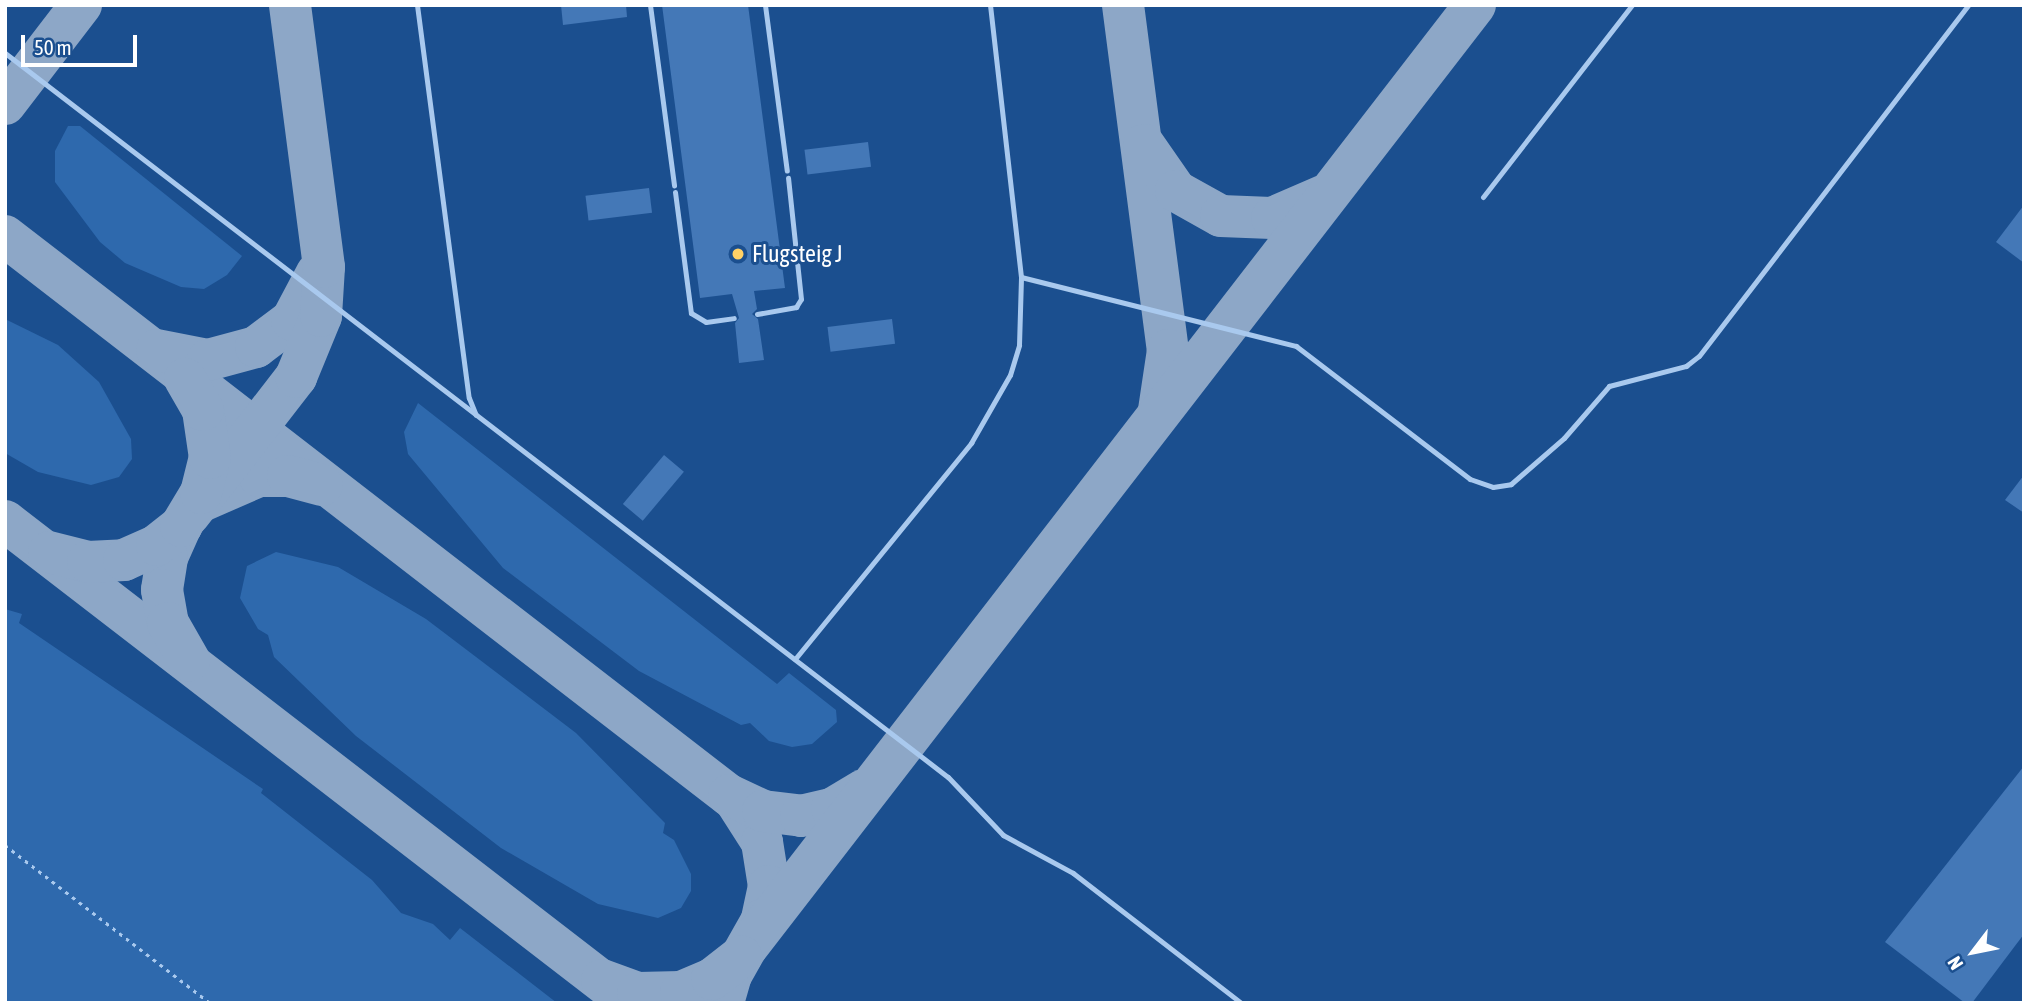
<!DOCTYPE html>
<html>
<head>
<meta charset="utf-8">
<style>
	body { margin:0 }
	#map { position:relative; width:2029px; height:1008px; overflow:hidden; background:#1b4f8f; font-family:"Asap Condensed",sans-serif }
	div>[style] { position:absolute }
	.green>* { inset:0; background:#2e69ad }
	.taxiway>* { height:42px; margin:-21px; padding:0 21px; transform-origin:21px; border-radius:21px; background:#8da7c7 }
	.building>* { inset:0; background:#4478b7; transform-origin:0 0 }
	.path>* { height:2.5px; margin-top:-1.25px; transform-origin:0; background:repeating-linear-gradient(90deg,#a9c9ee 0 3.5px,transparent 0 8.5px) }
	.service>* { height:5px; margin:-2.5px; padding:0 2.5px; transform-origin:2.5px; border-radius:2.5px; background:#a9c9ee }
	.dots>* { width:19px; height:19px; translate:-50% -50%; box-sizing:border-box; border:4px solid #1b4f8f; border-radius:50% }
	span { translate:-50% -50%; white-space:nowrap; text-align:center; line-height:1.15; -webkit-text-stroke:6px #1b4f8f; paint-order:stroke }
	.poi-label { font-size:24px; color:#fff }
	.left { translate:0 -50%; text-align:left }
	.frame { position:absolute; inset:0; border:7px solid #fff; pointer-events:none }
	.north { position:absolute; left:1938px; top:917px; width:70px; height:70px; -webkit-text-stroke:5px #1b4f8f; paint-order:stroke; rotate:238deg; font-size:19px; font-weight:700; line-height:28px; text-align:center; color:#fff }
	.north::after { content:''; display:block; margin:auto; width:24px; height:32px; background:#fff; clip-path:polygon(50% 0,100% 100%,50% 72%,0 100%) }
	.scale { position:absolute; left:21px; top:35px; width:116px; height:32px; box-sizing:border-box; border:4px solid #fff; border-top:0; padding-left:9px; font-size:21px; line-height:24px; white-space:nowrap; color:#fff; -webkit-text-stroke:5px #1b4f8f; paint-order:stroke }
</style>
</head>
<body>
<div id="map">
	<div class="green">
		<div style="clip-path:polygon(68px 126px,80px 126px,242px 256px,227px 275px,204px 289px,181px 287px,125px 263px,100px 242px,55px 182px,55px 151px)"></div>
		<div style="clip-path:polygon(5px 319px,58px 345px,99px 382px,131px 439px,132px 459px,119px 477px,91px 485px,38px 472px,5px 453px)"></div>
		<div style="clip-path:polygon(418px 403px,777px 684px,789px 673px,836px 710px,837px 722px,812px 744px,792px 747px,769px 741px,750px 723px,741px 725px,639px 671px,503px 568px,408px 454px,404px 432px)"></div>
		<div style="clip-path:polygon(276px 552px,338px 567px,426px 619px,576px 733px,665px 823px,663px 833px,674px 840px,691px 874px,691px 891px,681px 908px,658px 918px,598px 904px,501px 848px,356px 736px,274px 657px,268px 635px,258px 629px,240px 598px,247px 566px)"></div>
		<div style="clip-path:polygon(5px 609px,22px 614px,19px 623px,263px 789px,261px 793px,372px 880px,401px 913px,433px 924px,450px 940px,460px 928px,557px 1003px,5px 1003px)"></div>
	</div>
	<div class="taxiway">
		<div style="left:1123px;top:5px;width:348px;rotate:82.6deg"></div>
		<div style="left:1168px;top:350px;width:61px;rotate:98.5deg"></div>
		<div style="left:5px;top:104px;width:125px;rotate:-52.5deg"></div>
		<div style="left:1144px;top:145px;width:56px;rotate:55.2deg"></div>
		<div style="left:1176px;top:191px;width:51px;rotate:29.1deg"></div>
		<div style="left:1221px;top:216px;width:51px;rotate:2.2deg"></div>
		<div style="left:1272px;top:218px;width:56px;rotate:-23.3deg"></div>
		<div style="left:5px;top:236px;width:922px;rotate:37.69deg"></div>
		<div style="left:735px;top:800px;width:50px;rotate:57.3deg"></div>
		<div style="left:762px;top:842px;width:45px;rotate:81deg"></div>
		<div style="left:769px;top:886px;width:35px;rotate:102deg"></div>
		<div style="left:762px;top:920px;width:63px;rotate:119.4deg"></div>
		<div style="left:731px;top:975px;width:29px;rotate:106deg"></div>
		<div style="left:157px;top:350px;width:52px;rotate:11.1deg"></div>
		<div style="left:208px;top:360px;width:50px;rotate:-15.2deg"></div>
		<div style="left:256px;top:347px;width:45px;rotate:-36.9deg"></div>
		<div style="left:292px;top:320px;width:53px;rotate:-62deg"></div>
		<div style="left:204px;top:500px;width:60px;rotate:-23.6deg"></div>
		<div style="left:259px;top:476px;width:29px"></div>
		<div style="left:288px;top:476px;width:35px;rotate:15deg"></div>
		<div style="left:189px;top:515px;width:175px;rotate:-52.2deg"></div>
		<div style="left:296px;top:377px;width:66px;rotate:-67.7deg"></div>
		<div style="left:321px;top:316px;width:49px;rotate:-86.5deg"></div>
		<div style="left:324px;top:267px;width:264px;rotate:-97.4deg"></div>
		<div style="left:5px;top:521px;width:789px;rotate:37.64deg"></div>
		<div style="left:181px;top:526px;width:35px;rotate:114deg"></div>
		<div style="left:167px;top:558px;width:32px;rotate:99deg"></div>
		<div style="left:162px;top:590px;width:34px;rotate:80deg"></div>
		<div style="left:168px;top:623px;width:43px;rotate:60.4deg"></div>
		<div style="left:49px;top:552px;width:40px;rotate:14.4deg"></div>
		<div style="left:88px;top:562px;width:36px;rotate:-3deg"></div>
		<div style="left:124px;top:560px;width:36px;rotate:-24deg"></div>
		<div style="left:157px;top:545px;width:31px;rotate:-38deg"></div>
		<div style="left:181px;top:526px;width:39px;rotate:-59deg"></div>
		<div style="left:201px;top:493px;width:36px;rotate:-76deg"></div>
		<div style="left:210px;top:458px;width:49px;rotate:-98.3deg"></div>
		<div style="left:203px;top:410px;width:36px;rotate:-120deg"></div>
		<div style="left:729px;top:795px;width:38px;rotate:25deg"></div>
		<div style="left:763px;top:811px;width:38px;rotate:7deg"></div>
		<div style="left:801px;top:816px;width:32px;rotate:-13deg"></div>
		<div style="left:832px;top:809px;width:37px;rotate:-31deg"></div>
		<div style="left:748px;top:946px;width:1189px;rotate:-52.31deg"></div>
		<div style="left:602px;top:980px;width:38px;rotate:20deg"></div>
		<div style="left:638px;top:993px;width:43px;rotate:-1.3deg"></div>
		<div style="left:681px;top:992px;width:34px;rotate:-23deg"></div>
		<div style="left:712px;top:979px;width:37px;rotate:-38deg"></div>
	</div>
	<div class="building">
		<div style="clip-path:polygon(561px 5px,626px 5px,627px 17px,563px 25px)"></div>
		<div style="clip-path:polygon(662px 5px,748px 5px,785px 288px,754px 291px,757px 309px,752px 314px,758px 319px,764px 360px,739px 363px,735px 323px,739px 318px,732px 294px,700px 298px)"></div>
		<div style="left:868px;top:142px;width:25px;height:64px;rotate:83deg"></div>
		<div style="left:649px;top:188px;width:25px;height:64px;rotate:83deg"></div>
		<div style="clip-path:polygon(2024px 205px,2024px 263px,1996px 242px)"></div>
		<div style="left:892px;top:319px;width:25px;height:65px;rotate:83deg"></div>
		<div style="left:664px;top:455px;width:26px;height:64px;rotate:40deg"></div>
		<div style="clip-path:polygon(2024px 475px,2024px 513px,2005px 500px)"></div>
		<div style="clip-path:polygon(2024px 766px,2024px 934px,1972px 1003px,1965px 1003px,1885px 942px)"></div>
	</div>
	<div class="path">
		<div style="left:5px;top:845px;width:259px;rotate:37.6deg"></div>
	</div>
	<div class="service">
		<div style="left:417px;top:5px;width:396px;rotate:82.5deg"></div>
		<div style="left:469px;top:398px;width:18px;rotate:68deg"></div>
		<div style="left:650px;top:5px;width:182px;rotate:82.4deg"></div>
		<div style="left:765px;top:5px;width:167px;rotate:82.5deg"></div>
		<div style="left:5px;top:53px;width:1189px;rotate:37.52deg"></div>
		<div style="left:948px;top:777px;width:80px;rotate:46.5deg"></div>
		<div style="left:1003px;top:835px;width:80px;rotate:28.5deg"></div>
		<div style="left:1073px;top:873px;width:212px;rotate:37.7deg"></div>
		<div style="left:675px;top:192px;width:122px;rotate:82.5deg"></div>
		<div style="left:691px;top:313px;width:17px;rotate:31deg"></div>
		<div style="left:706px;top:322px;width:28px;rotate:-8deg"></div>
		<div style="left:1483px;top:197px;width:243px;rotate:-52.2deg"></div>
		<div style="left:1021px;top:277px;width:284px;rotate:14.1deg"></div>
		<div style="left:1296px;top:346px;width:219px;rotate:37.4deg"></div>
		<div style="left:1470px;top:479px;width:24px;rotate:19deg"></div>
		<div style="left:1493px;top:487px;width:18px;rotate:-9deg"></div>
		<div style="left:1511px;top:484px;width:70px;rotate:-41deg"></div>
		<div style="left:1564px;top:438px;width:69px;rotate:-49.1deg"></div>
		<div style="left:1609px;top:386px;width:80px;rotate:-14.6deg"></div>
		<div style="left:1686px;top:366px;width:16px;rotate:-38deg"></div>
		<div style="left:1699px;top:356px;width:442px;rotate:-52.5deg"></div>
		<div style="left:757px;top:314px;width:40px;rotate:-10deg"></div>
		<div style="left:796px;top:307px;width:9px;rotate:-58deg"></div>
		<div style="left:801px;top:299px;width:122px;rotate:-96.1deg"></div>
		<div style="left:795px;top:659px;width:279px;rotate:-50.8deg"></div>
		<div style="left:971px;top:443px;width:78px;rotate:-60.2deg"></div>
		<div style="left:1010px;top:375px;width:31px;rotate:-73deg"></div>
		<div style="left:1019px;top:345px;width:68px;rotate:-88.3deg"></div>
		<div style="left:1021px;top:277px;width:274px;rotate:-96.5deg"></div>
	</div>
	<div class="dots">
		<div style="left:738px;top:254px;background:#ffd166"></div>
	</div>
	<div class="poi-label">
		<span class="left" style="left:752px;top:254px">Flugsteig J</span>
	</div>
	<div class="frame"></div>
	<div class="north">N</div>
	<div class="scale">50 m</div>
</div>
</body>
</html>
